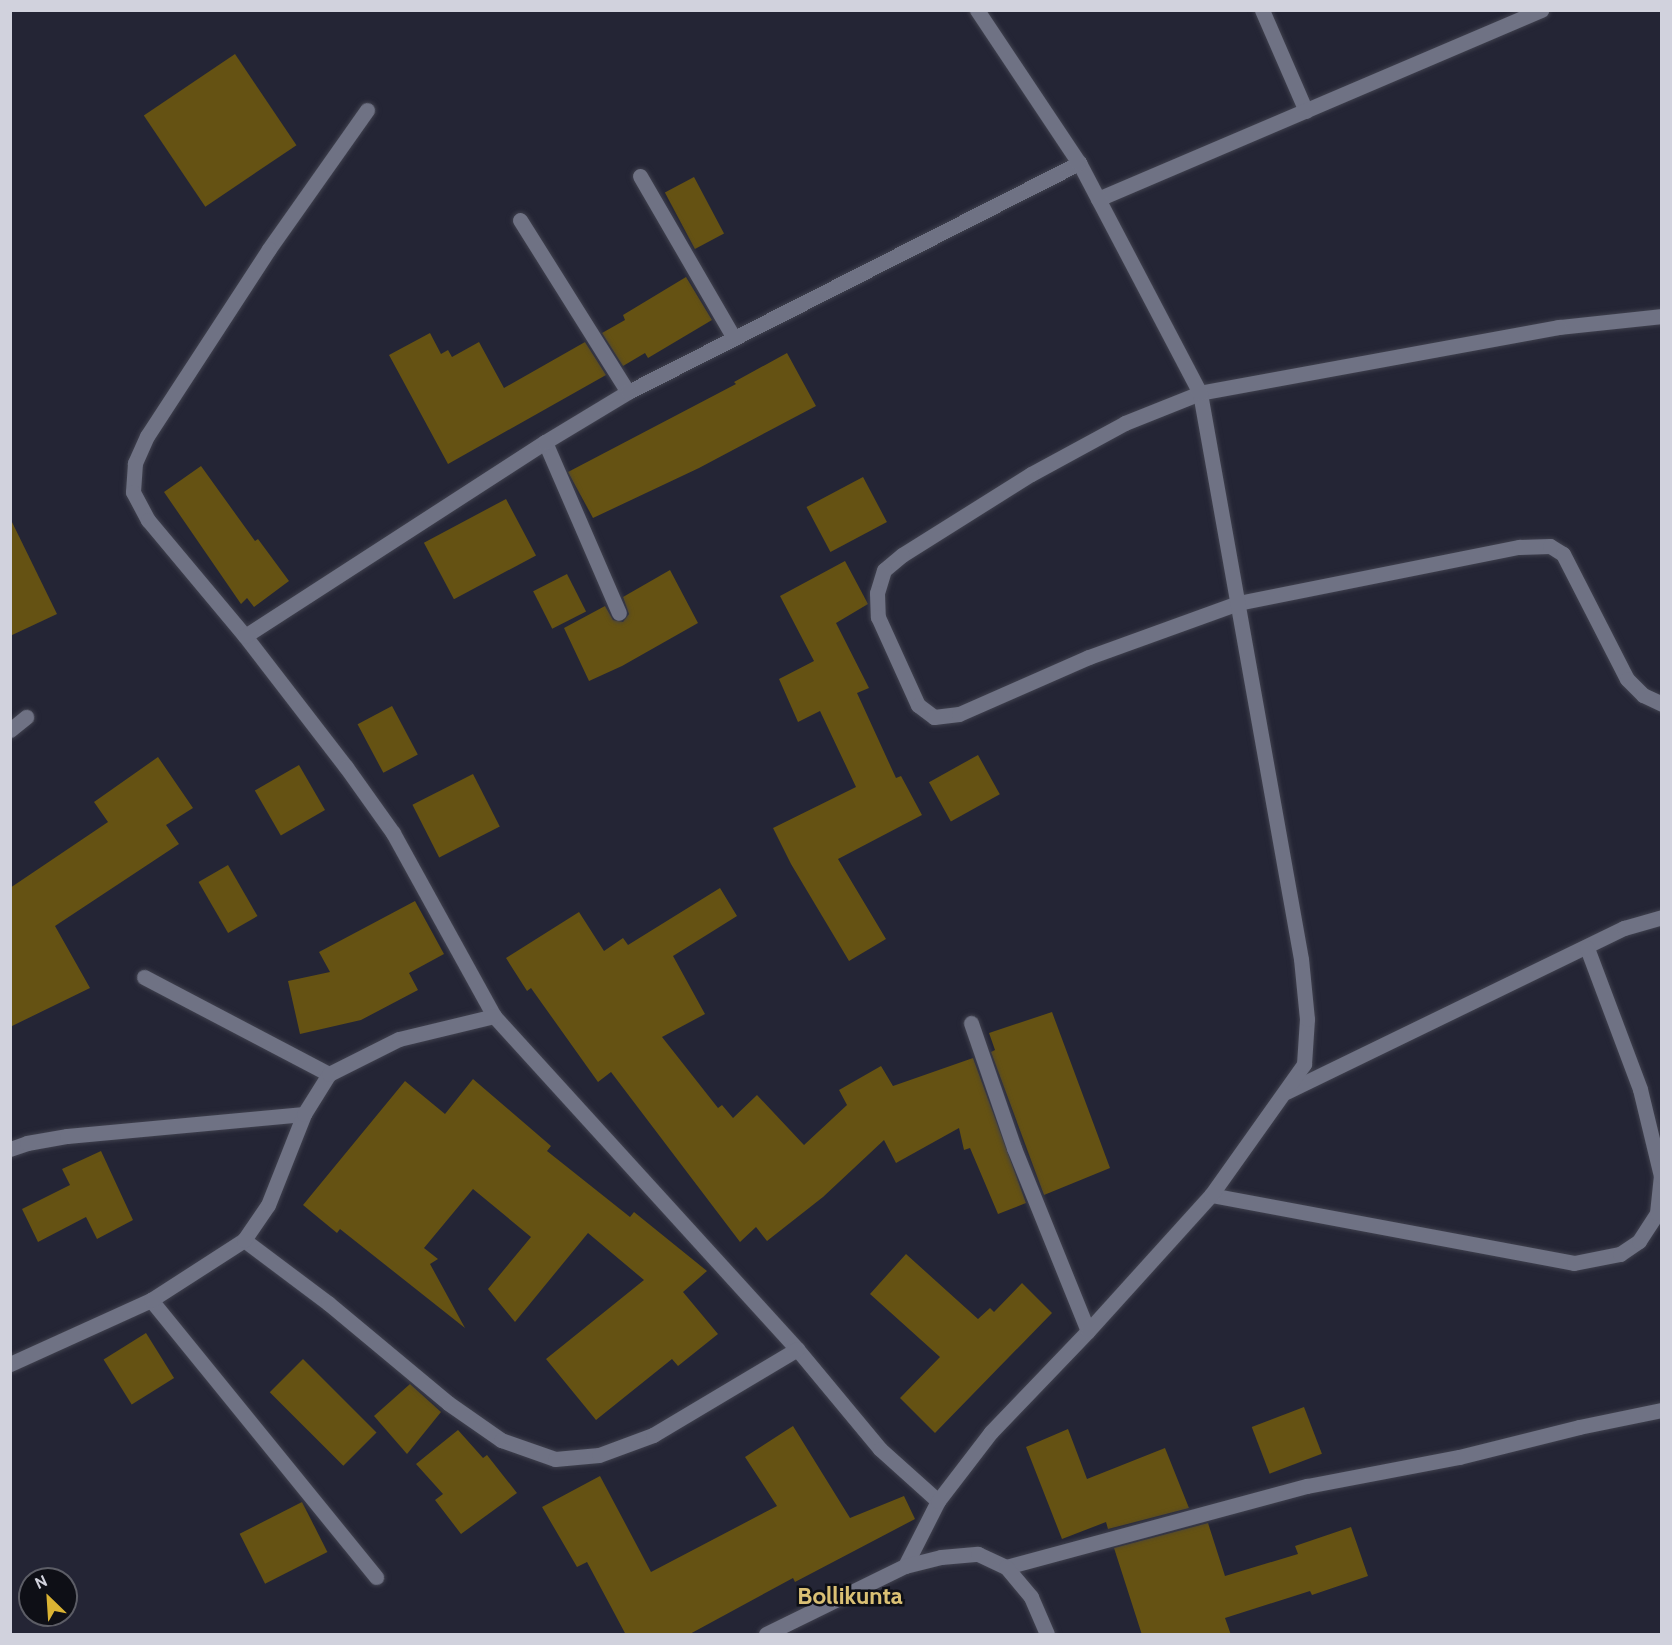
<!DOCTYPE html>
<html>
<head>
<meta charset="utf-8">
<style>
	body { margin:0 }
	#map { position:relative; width:1672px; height:1645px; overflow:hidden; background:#242535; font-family:Cabin,sans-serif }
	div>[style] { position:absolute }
	.building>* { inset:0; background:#655213; transform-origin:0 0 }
	.roads { filter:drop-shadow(0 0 2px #40414e) drop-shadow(0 0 2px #40414e) }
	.minor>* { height:15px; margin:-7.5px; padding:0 7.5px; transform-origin:7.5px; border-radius:7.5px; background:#6f7284 }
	span { translate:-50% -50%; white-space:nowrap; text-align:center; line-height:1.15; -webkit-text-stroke:5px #0e0f16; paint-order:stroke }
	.quarter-label { font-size:24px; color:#dac074; font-weight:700 }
	.frame { position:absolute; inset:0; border:12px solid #d1d2dd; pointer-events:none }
	.north { position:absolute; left:18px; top:1567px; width:60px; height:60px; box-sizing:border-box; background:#0e0f16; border:2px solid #5c5d66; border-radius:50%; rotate:335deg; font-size:16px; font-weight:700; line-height:24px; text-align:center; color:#d1d2dd }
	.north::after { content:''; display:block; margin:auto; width:21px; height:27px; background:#dab333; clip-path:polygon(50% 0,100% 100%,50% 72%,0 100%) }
</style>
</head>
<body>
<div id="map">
	<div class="building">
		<div style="left:235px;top:54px;width:110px;height:110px;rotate:56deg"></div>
		<div style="left:694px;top:177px;width:64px;height:33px;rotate:62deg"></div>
		<div style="clip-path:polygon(686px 277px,712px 320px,648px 358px,645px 353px,623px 366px,602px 333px,625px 320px,623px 315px)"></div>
		<div style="clip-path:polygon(430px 333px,441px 354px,448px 350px,452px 357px,479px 342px,504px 388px,585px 342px,606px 375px,448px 464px,389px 355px)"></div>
		<div style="clip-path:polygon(787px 353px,816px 406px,699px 468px,593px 518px,568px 472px,736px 384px,734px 382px)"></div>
		<div style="clip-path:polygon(201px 466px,255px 541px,258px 539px,289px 581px,254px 607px,247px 598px,241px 604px,164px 492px)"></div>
		<div style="left:863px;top:477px;width:51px;height:64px;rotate:62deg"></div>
		<div style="left:506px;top:499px;width:64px;height:93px;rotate:62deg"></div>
		<div style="clip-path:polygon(10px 518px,57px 614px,10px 636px)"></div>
		<div style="clip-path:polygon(845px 561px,868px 604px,836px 623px,869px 688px,857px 693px,896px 778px,901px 776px,922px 815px,838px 859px,886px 939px,849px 961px,791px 864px,773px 828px,856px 787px,820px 711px,798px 722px,779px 679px,814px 661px,780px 596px)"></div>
		<div style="clip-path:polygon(670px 570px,698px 623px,622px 666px,589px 681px,564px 628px,605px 606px,613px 620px,623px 622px,629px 614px,623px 597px)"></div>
		<div style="left:567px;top:574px;width:42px;height:38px;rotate:63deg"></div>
		<div style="left:392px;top:706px;width:55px;height:39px;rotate:62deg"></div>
		<div style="left:978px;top:755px;width:45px;height:56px;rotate:61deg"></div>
		<div style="clip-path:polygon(158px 757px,193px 808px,166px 825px,179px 844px,55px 926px,90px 988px,10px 1027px,10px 888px,108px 822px,94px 802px)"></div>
		<div style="left:299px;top:765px;width:52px;height:51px;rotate:60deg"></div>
		<div style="left:473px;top:774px;width:59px;height:68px;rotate:63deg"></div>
		<div style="left:228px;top:865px;width:59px;height:34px;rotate:60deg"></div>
		<div style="clip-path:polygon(720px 888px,737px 916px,673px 956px,705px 1014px,662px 1037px,718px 1108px,722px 1105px,733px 1118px,757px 1095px,804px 1145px,847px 1105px,839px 1090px,881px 1066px,893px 1086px,973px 1058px,1026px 1203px,998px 1214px,970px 1148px,964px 1150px,959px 1128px,896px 1163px,884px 1140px,823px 1197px,767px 1241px,756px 1227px,740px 1242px,611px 1072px,598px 1082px,531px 988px,527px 991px,506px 958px,579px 912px,604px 951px,623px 938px,628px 945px)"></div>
		<div style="clip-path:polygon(415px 901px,444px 954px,409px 973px,418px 990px,361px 1020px,300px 1034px,288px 981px,330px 972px,319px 952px)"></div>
		<div style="clip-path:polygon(1052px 1012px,1110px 1168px,1044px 1195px,991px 1052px,995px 1050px,989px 1033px)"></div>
		<div style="clip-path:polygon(473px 1079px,551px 1146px,547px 1151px,630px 1217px,634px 1212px,707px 1271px,683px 1292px,718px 1334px,678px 1366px,672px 1359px,596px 1420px,546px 1359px,644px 1280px,588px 1233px,515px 1322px,488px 1289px,531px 1237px,473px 1189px,424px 1248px,438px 1259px,430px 1264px,465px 1328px,340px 1229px,337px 1233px,303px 1205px,405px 1081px,445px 1114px)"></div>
		<div style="clip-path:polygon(101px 1151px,133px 1220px,97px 1239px,86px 1217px,38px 1242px,22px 1209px,70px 1185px,62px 1169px)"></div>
		<div style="clip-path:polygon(906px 1254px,978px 1319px,990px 1308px,994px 1312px,1022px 1283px,1052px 1313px,935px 1433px,900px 1398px,940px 1357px,870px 1294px)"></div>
		<div style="left:146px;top:1333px;width:53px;height:50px;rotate:58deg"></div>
		<div style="left:303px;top:1359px;width:104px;height:47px;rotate:45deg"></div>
		<div style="clip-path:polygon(410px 1384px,441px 1412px,407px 1454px,374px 1416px)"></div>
		<div style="left:1304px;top:1407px;width:50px;height:56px;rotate:69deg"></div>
		<div style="clip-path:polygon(793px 1426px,850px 1518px,904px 1496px,915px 1519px,795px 1582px,793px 1578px,688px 1635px,626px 1635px,587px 1562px,577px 1567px,542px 1507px,600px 1476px,651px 1572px,777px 1506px,745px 1457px)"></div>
		<div style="clip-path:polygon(1068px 1429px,1087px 1479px,1165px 1448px,1189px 1508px,1108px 1529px,1106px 1522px,1062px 1539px,1026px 1447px)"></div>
		<div style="clip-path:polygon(458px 1430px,483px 1458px,487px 1455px,517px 1493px,461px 1534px,435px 1500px,443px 1494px,416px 1464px)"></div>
		<div style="left:302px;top:1502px;width:56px;height:70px;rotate:63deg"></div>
		<div style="clip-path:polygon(1208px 1523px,1225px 1576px,1298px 1554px,1295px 1546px,1351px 1527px,1368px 1576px,1312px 1595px,1310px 1591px,1225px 1618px,1231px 1635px,1142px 1635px,1114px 1548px)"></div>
	</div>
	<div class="roads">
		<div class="minor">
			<div style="left:1262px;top:10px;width:110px;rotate:66.5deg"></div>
			<div style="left:367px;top:110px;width:170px;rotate:125.2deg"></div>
			<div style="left:269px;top:249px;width:223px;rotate:123.1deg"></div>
			<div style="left:147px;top:436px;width:30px;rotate:114deg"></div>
			<div style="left:135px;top:463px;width:29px;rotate:94deg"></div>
			<div style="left:133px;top:492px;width:32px;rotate:62deg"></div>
			<div style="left:148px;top:520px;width:151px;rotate:50.1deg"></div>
			<div style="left:245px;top:636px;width:165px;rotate:52.4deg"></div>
			<div style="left:346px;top:767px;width:81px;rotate:54.5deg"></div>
			<div style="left:393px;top:833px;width:209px;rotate:61.1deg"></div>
			<div style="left:494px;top:1016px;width:450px;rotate:47.7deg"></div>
			<div style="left:797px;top:1349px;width:130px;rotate:50.3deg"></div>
			<div style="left:880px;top:1449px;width:78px;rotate:41.9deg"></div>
			<div style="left:640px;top:176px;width:187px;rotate:59.9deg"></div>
			<div style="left:1098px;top:199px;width:482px;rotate:-23.1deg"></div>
			<div style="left:520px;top:220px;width:203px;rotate:57.9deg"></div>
			<div style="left:1662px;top:316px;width:104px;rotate:173.9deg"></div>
			<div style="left:1559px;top:327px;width:365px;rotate:169.6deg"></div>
			<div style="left:1200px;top:393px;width:81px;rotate:158.2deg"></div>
			<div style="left:1125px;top:423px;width:107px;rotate:151.5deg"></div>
			<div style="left:1031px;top:474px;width:152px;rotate:147.9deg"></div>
			<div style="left:902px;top:555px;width:23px;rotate:140deg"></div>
			<div style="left:884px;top:570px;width:24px;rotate:107deg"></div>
			<div style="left:877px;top:593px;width:24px;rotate:88deg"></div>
			<div style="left:878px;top:617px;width:97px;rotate:65.6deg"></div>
			<div style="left:918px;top:705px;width:20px;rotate:37deg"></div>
			<div style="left:934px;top:717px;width:25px;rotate:-7deg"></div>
			<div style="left:959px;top:714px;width:142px;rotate:-23.7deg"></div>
			<div style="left:1089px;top:657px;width:158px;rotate:-19.9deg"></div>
			<div style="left:1238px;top:603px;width:287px;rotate:-11.3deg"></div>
			<div style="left:1519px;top:547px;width:31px;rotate:-2deg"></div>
			<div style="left:1550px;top:546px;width:15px;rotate:32deg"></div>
			<div style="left:1563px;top:554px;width:140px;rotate:62.9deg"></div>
			<div style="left:1627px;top:679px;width:23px;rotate:45deg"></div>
			<div style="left:1643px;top:695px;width:21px;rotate:25deg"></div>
			<div style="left:545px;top:442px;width:186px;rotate:66.6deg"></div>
			<div style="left:245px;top:636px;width:357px;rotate:-32.9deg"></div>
			<div style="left:545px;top:442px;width:97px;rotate:-31.1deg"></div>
			<div style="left:628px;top:392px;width:506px;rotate:-26.92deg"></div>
			<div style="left:10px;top:730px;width:21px;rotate:-39deg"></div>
			<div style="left:144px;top:977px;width:209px;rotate:27.7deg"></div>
			<div style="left:971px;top:1023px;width:132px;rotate:71deg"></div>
			<div style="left:1014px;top:1148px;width:197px;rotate:68deg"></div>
			<div style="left:1286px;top:1092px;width:376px;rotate:-25.9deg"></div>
			<div style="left:1624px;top:928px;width:40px;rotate:-16deg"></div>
			<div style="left:10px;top:1149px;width:18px;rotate:-19deg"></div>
			<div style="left:27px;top:1143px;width:41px;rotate:-9.9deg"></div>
			<div style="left:67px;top:1136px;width:238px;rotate:-5.3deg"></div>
			<div style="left:1211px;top:1195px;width:369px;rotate:10.6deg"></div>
			<div style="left:1574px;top:1263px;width:47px;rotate:-11.1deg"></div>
			<div style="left:1620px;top:1254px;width:23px;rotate:-34deg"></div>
			<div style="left:1639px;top:1241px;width:33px;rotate:-57deg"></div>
			<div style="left:1657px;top:1213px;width:37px;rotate:-84deg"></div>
			<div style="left:1661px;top:1176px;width:89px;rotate:-103.6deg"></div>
			<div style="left:1640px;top:1089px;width:151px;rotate:-110.6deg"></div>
			<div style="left:244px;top:1240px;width:105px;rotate:36.9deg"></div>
			<div style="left:328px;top:1303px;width:156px;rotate:39.8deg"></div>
			<div style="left:448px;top:1403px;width:65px;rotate:34.9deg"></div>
			<div style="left:501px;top:1440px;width:57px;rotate:19.4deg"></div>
			<div style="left:555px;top:1459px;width:44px;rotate:-5.2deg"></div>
			<div style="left:599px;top:1455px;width:58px;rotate:-20.3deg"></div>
			<div style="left:653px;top:1435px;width:168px;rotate:-30.8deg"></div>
			<div style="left:151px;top:1300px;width:357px;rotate:50.9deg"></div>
			<div style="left:10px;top:1364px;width:155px;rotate:-24.4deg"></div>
			<div style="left:151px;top:1300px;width:111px;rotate:-32.8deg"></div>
			<div style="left:244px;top:1240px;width:42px;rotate:-55.6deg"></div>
			<div style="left:268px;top:1205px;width:98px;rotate:-68.4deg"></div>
			<div style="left:304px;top:1114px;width:47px;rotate:-58deg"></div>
			<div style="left:329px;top:1074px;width:78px;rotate:-26.6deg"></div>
			<div style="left:399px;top:1039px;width:98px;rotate:-13.6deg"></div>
			<div style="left:905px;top:1566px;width:73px;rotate:-63.1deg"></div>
			<div style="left:938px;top:1501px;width:87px;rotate:-52.5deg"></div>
			<div style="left:991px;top:1432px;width:140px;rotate:-46.2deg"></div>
			<div style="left:1088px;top:1331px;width:183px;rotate:-47.9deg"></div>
			<div style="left:1211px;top:1195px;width:161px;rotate:-54.6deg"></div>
			<div style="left:1304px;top:1064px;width:45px;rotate:-86.2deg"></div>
			<div style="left:1307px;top:1019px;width:60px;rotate:-95.7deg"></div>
			<div style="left:1301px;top:959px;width:575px;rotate:-100.12deg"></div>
			<div style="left:1200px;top:393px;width:260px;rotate:-117.7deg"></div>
			<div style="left:1079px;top:163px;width:184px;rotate:-123.7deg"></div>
			<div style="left:1006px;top:1567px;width:312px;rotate:-15.1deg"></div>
			<div style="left:1307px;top:1486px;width:155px;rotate:-10.8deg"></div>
			<div style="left:1459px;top:1457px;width:124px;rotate:-14deg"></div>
			<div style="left:1579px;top:1427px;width:85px;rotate:-11.6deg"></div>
			<div style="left:766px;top:1634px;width:155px;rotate:-26.1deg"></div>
			<div style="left:905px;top:1566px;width:37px;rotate:-14deg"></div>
			<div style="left:941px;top:1557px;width:37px;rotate:-5deg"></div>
			<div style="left:978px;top:1554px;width:31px;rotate:25deg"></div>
			<div style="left:1006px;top:1567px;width:39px;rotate:50deg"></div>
			<div style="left:1031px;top:1597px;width:40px;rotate:66.6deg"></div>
		</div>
	</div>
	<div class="quarter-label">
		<span style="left:850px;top:1596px">Bollikunta</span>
	</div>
	<div class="frame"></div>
	<div class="north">N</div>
</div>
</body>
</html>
